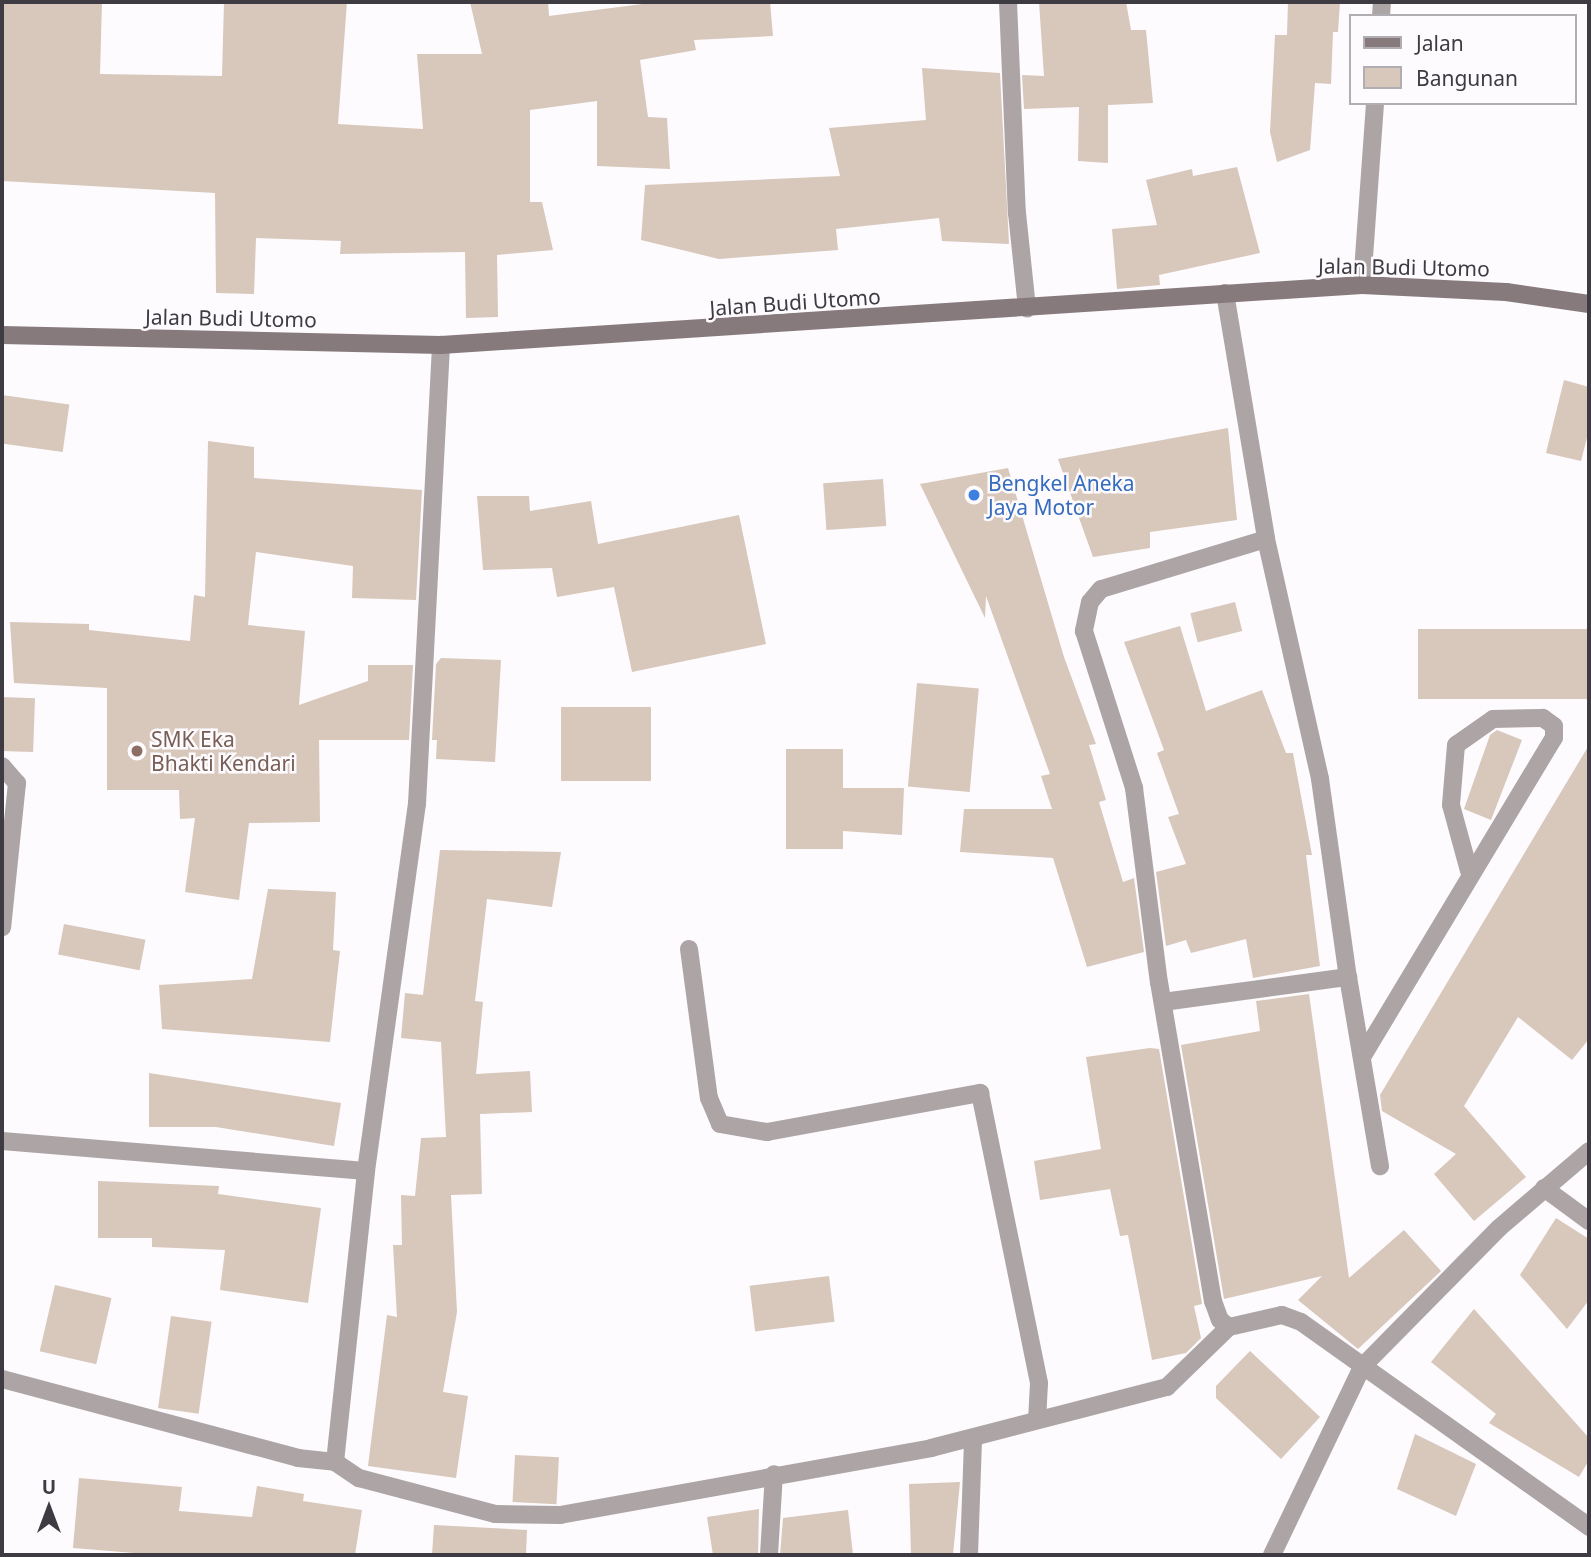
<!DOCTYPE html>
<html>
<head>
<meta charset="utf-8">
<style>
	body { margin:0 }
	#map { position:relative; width:1591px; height:1557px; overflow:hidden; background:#fdfbfe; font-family:"Noto Sans",sans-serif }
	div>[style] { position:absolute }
	.building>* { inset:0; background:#d8c7bb; transform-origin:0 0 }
	.minor>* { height:18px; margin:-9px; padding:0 9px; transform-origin:9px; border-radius:9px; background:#ada4a5 }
	.secondary>* { height:18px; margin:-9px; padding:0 9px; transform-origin:9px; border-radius:9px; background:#877a7c }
	.dots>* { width:19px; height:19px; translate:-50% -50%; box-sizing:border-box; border:4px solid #fdfbfe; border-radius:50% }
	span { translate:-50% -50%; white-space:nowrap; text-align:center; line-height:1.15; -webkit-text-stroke:5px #fdfbfe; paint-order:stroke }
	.street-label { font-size:21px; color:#3f3b42 }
	.shop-label { font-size:21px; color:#366cbe }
	.left { translate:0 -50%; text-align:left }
	.education-label { font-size:21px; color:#785e54 }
	.frame { position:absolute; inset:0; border:4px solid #3f3b42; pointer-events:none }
	.legend { position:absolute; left:1349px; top:14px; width:228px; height:91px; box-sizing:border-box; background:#fdfbfe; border:2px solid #b1aeb3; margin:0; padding:9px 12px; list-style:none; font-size:21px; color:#3f3b42 }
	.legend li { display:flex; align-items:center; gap:14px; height:35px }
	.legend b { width:35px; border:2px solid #b1aeb3 }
	.north { position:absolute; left:14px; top:1473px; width:70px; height:70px; -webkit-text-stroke:5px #fdfbfe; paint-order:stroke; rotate:0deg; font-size:19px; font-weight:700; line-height:28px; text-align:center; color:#3f3b42 }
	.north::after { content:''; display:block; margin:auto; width:24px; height:32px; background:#3f3b42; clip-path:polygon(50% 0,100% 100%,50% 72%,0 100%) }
</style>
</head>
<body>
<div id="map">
	<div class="building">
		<div style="clip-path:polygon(2px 2px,102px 2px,100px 74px,222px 76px,224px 2px,347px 2px,338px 124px,423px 129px,417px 54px,482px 54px,470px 2px,548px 2px,549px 16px,658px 2px,770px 2px,773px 36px,694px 40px,696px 50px,640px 60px,648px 117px,667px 118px,670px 169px,597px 166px,597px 101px,530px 110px,530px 202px,542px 202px,553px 250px,497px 255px,498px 317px,466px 318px,465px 252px,340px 254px,341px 241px,256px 238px,254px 294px,216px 293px,215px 193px,2px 181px)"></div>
		<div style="clip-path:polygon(1039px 2px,1126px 2px,1131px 30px,1146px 30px,1153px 103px,1108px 105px,1108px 163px,1078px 161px,1079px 107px,1024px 109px,1022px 75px,1044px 76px)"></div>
		<div style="clip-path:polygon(1288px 2px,1340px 2px,1338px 32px,1333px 32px,1331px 84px,1315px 83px,1310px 150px,1277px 162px,1270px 132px,1275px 35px,1287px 35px)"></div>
		<div style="clip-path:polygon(922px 68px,1000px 73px,1009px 244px,942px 241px,939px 218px,836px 229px,838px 250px,719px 259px,641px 240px,645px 185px,840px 176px,829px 128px,926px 120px)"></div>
		<div style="clip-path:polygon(1237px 167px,1260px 253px,1159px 275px,1160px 285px,1117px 289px,1112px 229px,1157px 225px,1146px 180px,1192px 169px,1193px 176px)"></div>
		<div style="clip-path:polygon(1564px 380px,1589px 387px,1589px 430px,1581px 461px,1546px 453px)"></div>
		<div style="left:2px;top:395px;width:68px;height:48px;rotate:8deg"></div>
		<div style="clip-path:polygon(1228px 428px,1237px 520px,1150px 532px,1150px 548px,1093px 557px,1058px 459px)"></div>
		<div style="clip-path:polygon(208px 441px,254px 447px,254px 478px,422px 490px,416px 600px,352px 598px,353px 566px,256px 552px,248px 625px,305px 631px,299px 705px,368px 681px,368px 665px,413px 665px,409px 740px,319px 740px,320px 822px,249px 823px,239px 900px,185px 892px,195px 818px,180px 819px,179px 790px,107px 790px,107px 688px,14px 683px,10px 622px,89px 624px,89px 630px,190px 641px,194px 595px,205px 597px)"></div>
		<div style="clip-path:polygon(1008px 468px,1064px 657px,1096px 744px,1089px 745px,1106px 800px,1099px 802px,1123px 882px,1134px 878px,1144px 952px,1087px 967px,1053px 858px,960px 852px,964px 809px,1052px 809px,1041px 776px,1050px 774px,986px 596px,985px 618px,920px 484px)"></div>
		<div style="left:883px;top:479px;width:47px;height:60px;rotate:86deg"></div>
		<div style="clip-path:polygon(477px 496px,529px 496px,530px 511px,591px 501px,598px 544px,739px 515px,766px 644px,632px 672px,614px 587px,557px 597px,552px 568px,483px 570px)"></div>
		<div style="left:1235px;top:602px;width:30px;height:46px;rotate:76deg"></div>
		<div style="clip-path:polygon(1180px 626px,1206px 711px,1262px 690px,1286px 753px,1293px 753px,1312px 855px,1306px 855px,1320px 966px,1253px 978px,1246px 939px,1191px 953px,1186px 940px,1166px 946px,1156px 872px,1186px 864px,1168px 817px,1179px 814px,1157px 753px,1164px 750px,1124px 642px)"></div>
		<div style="left:1589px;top:629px;width:70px;height:171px;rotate:90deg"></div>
		<div style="clip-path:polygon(441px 658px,501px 660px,495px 762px,436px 759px,437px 740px,432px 740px,436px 664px)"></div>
		<div style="left:917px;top:683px;width:62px;height:104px;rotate:5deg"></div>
		<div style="left:2px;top:697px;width:33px;height:54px;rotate:2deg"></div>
		<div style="left:561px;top:707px;width:90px;height:74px"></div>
		<div style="clip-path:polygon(1497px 730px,1522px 740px,1491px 820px,1464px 809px,1490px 735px)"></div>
		<div style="clip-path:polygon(1589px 745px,1589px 1039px,1572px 1060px,1518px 1017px,1464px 1106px,1526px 1177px,1474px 1221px,1434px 1174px,1456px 1154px,1382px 1111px,1380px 1095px)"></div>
		<div style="clip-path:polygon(786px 749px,843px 749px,843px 788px,904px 788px,902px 835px,843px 831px,843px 849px,786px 849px)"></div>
		<div style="clip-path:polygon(440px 850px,561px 852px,552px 907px,487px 899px,475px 1001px,483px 1002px,476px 1074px,530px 1071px,532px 1112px,480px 1114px,482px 1194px,451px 1195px,457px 1312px,443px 1392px,468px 1396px,456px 1478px,368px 1466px,387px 1315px,397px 1317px,393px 1245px,402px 1245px,401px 1195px,415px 1196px,421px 1138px,446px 1137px,441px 1042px,401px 1038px,405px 993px,423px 995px)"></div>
		<div style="clip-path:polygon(268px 889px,336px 892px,333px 950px,340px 951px,330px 1042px,162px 1029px,159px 985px,252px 979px)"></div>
		<div style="left:64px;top:924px;width:83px;height:31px;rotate:11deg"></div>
		<div style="clip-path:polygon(1309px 994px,1349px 1278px,1404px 1230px,1441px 1271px,1358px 1349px,1298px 1300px,1322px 1276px,1224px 1299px,1181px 1045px,1260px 1031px,1256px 1001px)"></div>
		<div style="clip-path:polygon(1150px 1048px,1159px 1049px,1202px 1304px,1194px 1306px,1201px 1338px,1186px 1353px,1152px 1360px,1128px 1235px,1120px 1236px,1110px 1189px,1040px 1200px,1034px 1161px,1101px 1149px,1086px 1057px)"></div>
		<div style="clip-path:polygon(149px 1073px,341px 1103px,334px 1146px,216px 1127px,149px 1127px)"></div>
		<div style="clip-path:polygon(98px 1181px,219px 1186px,218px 1194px,321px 1208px,308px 1303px,220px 1290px,225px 1250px,152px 1247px,152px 1238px,98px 1238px)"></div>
		<div style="clip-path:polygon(1556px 1218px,1589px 1239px,1589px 1300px,1567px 1329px,1520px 1275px)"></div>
		<div style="left:829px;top:1276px;width:46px;height:80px;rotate:83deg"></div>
		<div style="left:55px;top:1285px;width:58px;height:68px;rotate:13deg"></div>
		<div style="clip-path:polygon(1474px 1309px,1589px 1438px,1589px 1460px,1579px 1477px,1489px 1423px,1496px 1414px,1431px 1362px)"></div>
		<div style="left:171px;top:1316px;width:41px;height:93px;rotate:8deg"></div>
		<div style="clip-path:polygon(1250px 1351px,1320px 1417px,1281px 1459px,1216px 1398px,1216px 1386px)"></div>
		<div style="clip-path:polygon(1415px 1434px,1476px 1464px,1456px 1516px,1397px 1489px)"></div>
		<div style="left:515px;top:1455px;width:44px;height:47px;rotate:3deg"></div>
		<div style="clip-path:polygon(79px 1478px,182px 1487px,179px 1511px,252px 1517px,257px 1486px,304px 1494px,303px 1501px,362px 1510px,355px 1555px,159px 1555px,73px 1548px)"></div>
		<div style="clip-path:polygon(960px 1482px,953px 1555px,911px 1555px,909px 1484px)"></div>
		<div style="clip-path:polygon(759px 1509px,758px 1555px,713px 1555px,707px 1517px)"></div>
		<div style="clip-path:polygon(848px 1510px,853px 1555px,780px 1555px,783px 1518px)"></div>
		<div style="clip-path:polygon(434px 1525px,527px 1530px,526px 1555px,432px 1555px)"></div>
	</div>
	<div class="minor">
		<div style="left:1008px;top:2px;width:211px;rotate:87.6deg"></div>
		<div style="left:1017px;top:213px;width:96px;rotate:84deg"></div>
		<div style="left:1381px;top:16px;width:14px;rotate:-86deg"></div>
		<div style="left:1362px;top:285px;width:182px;rotate:-85.9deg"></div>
		<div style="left:1225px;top:293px;width:249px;rotate:80.5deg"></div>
		<div style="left:1266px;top:539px;width:246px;rotate:77.3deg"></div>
		<div style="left:1320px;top:779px;width:200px;rotate:82deg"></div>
		<div style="left:1266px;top:539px;width:172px;rotate:163.1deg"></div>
		<div style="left:1101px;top:589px;width:17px;rotate:130deg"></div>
		<div style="left:1090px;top:602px;width:30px;rotate:102deg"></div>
		<div style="left:1084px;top:631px;width:165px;rotate:72.3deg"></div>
		<div style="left:1134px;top:788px;width:196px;rotate:82.7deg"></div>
		<div style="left:1159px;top:982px;width:324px;rotate:80.4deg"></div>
		<div style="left:1213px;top:1301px;width:20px;rotate:70deg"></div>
		<div style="left:1220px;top:1320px;width:11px;rotate:38deg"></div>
		<div style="left:1229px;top:1327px;width:54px;rotate:-12.8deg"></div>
		<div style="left:1282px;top:1315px;width:20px;rotate:20deg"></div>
		<div style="left:1301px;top:1322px;width:354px;rotate:35.4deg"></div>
		<div style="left:2px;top:766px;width:23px;rotate:49deg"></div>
		<div style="left:17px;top:783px;width:145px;rotate:95.9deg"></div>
		<div style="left:689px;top:949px;width:150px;rotate:82.4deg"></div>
		<div style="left:709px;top:1098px;width:28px;rotate:67deg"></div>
		<div style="left:720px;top:1124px;width:48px;rotate:9.7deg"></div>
		<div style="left:767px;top:1132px;width:217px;rotate:-10.4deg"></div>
		<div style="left:980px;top:1093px;width:296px;rotate:78.5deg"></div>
		<div style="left:1039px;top:1383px;width:37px;rotate:93deg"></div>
		<div style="left:1163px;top:1002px;width:187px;rotate:-7.7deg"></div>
		<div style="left:1348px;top:977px;width:192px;rotate:80.4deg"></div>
		<div style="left:1362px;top:1057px;width:372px;rotate:-59deg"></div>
		<div style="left:1554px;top:738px;width:12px;rotate:-90deg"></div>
		<div style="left:1554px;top:726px;width:14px;rotate:-144deg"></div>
		<div style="left:1543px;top:718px;width:50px;rotate:178.9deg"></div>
		<div style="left:1493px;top:719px;width:45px;rotate:144.9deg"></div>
		<div style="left:1456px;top:745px;width:60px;rotate:94.8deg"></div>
		<div style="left:1451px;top:805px;width:68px;rotate:74.7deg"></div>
		<div style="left:2px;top:1141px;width:365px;rotate:4.7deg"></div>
		<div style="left:1544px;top:1188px;width:56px;rotate:36.3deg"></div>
		<div style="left:2px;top:1379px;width:306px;rotate:14.9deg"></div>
		<div style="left:298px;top:1458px;width:37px;rotate:6deg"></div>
		<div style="left:335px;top:1462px;width:29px;rotate:34deg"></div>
		<div style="left:359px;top:1478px;width:141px;rotate:14.8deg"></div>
		<div style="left:495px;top:1514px;width:65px;rotate:0.9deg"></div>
		<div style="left:560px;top:1515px;width:377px;rotate:-10.2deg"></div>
		<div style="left:931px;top:1448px;width:244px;rotate:-14.5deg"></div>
		<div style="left:1167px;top:1387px;width:86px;rotate:-44.1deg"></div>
		<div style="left:335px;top:1462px;width:293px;rotate:-83.9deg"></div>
		<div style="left:366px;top:1171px;width:371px;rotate:-82.1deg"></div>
		<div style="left:417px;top:804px;width:460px;rotate:-87deg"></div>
		<div style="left:769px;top:1555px;width:81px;rotate:-86.5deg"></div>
		<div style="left:969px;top:1555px;width:117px;rotate:-88deg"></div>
		<div style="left:1272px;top:1555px;width:208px;rotate:-64.4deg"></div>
		<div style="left:1362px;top:1367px;width:195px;rotate:-45.4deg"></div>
		<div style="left:1499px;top:1228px;width:118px;rotate:-40.5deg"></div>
	</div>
	<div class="secondary">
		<div style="left:2px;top:335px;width:439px;rotate:1.3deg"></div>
		<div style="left:441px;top:345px;width:923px;rotate:-3.73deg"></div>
		<div style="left:1362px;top:285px;width:144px;rotate:2.8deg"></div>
		<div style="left:1506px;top:292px;width:84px;rotate:8.2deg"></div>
	</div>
	<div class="dots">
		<div style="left:974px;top:495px;background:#3f7fe0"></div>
		<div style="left:137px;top:751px;background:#8d6e63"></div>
	</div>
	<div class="street-label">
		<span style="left:1404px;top:267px;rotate:1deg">Jalan Budi Utomo</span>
		<span style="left:795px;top:302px;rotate:-4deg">Jalan Budi Utomo</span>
		<span style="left:231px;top:318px;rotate:1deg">Jalan Budi Utomo</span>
	</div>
	<div class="shop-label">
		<span class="left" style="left:988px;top:495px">Bengkel Aneka<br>Jaya Motor</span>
	</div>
	<div class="education-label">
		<span class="left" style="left:151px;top:751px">SMK Eka<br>Bhakti Kendari</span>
	</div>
	<div class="frame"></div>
	<ul class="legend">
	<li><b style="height:9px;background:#877a7c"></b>Jalan</li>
	<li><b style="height:19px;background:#d8c7bb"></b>Bangunan</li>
	</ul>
	<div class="north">U</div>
</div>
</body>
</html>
